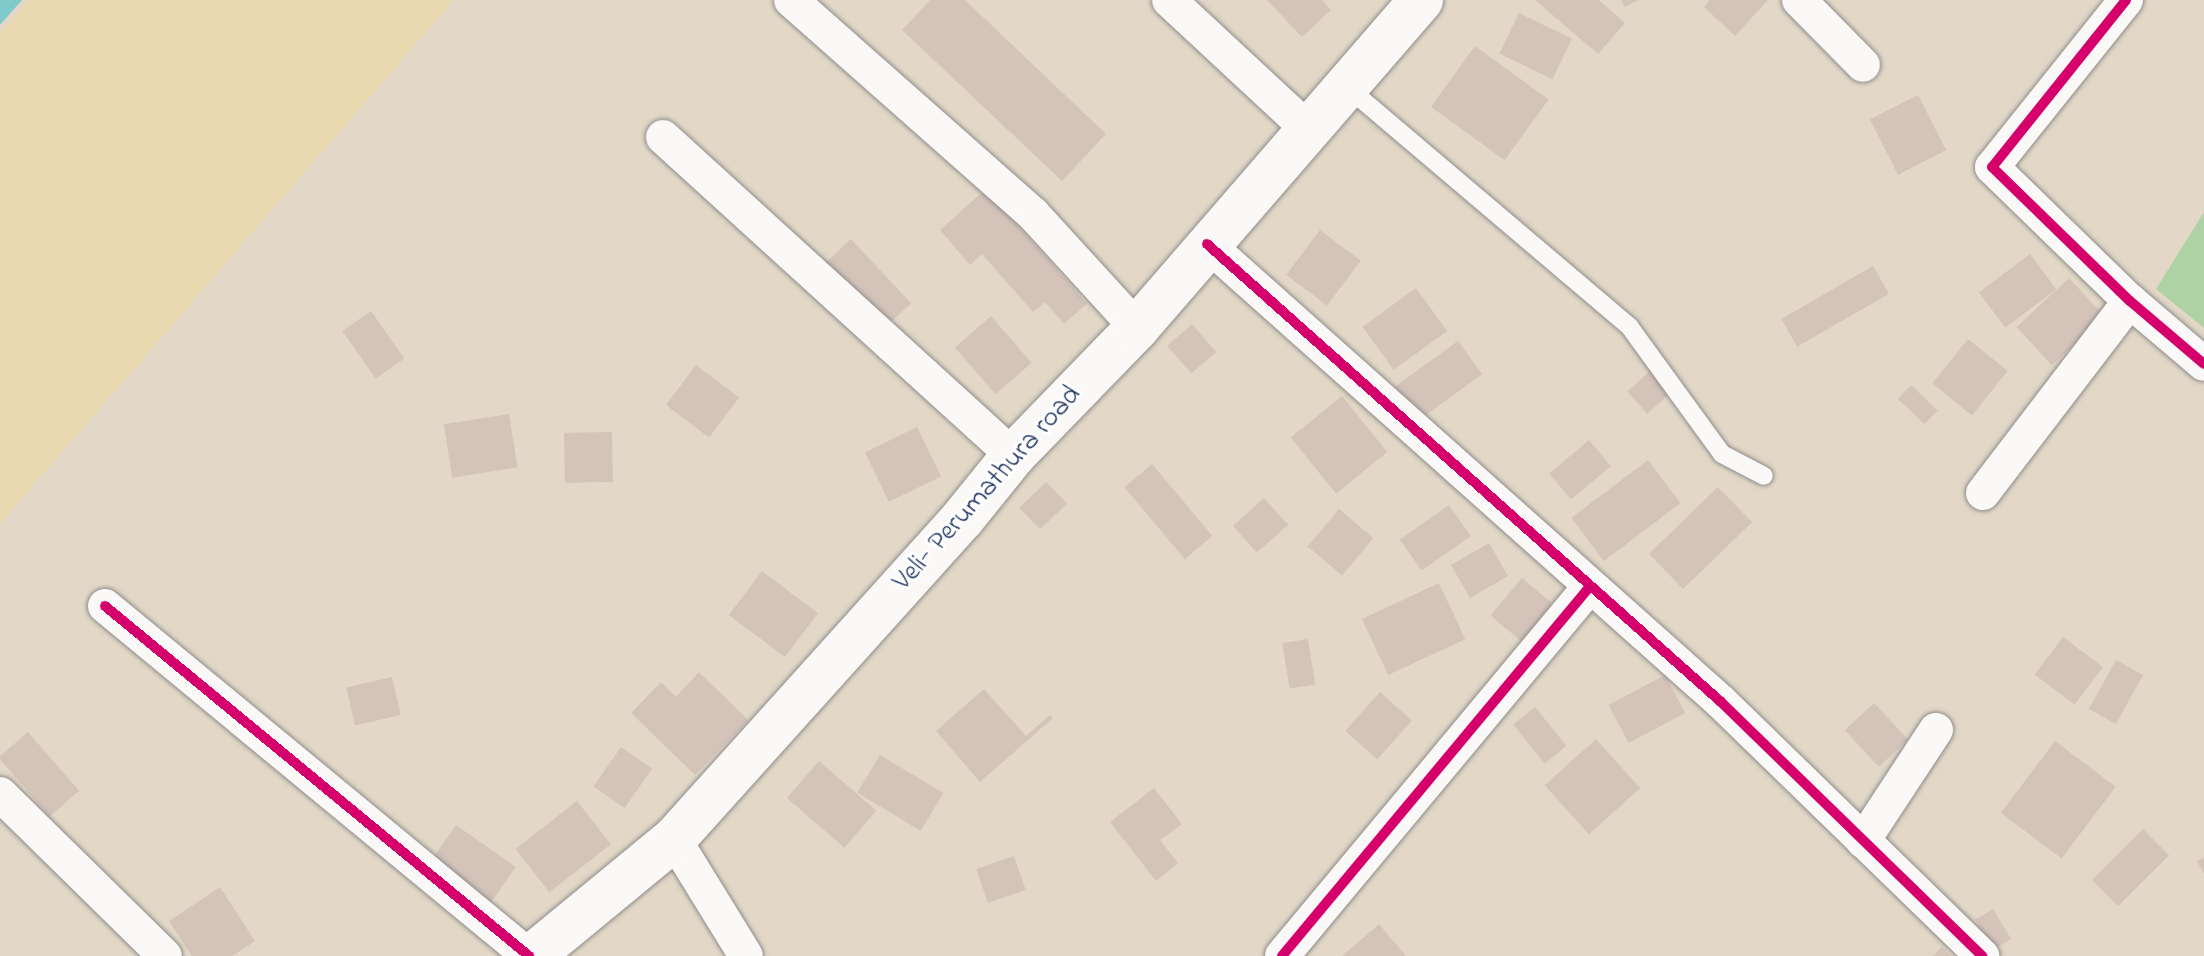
<!DOCTYPE html>
<html>
<head>
<meta charset="utf-8">
<style>
	body { margin:0 }
	#map { position:relative; width:2204px; height:956px; overflow:hidden; background:#e3d8c7; font-family:"Indie Flower",sans-serif }
	div>[style] { position:absolute }
	.green>* { inset:0; background:#afd2a5 }
	.sand>* { inset:0; background:#e9d9b0 }
	.water>* { inset:0; background:#81cacc }
	.building>* { inset:0; background:#d4c3b9; transform-origin:0 0 }
	.roads { filter:drop-shadow(0 0 2px #8f8d8c) drop-shadow(0 0 2px #8f8d8c) }
	.lane>* { height:18px; margin:-9px; padding:0 9px; transform-origin:9px; border-radius:9px; background:#fbf9f7 }
	.street>* { height:34px; margin:-17px; padding:0 17px; transform-origin:17px; border-radius:17px; background:#fbf9f7 }
	.secondary>* { height:44px; margin:-22px; padding:0 22px; transform-origin:22px; border-radius:22px; background:#fbf9f7 }
	.cycleway>* { height:10px; margin:-5px; padding:0 5px; transform-origin:5px; border-radius:5px; background:#d6006c }
	span { translate:-50% -50%; white-space:nowrap; text-align:center; line-height:1.15; -webkit-text-stroke:6px #fff; paint-order:stroke }
	.street-label { font-size:28px; color:#1b2f5e }
</style>
</head>
<body>
<div id="map">
	<div class="green">
		<div style="clip-path:polygon(2204px 212px,2204px 328px,2156px 289px)"></div>
	</div>
	<div class="sand">
		<div style="clip-path:polygon(29px 0,454px 0,0 524px,0 33px)"></div>
	</div>
	<div class="water">
		<div style="clip-path:polygon(0 0,22px 0,0 25px)"></div>
	</div>
	<div class="building">
		<div style="clip-path:polygon(930px 0,965px 0,1106px 134px,1062px 181px,902px 30px)"></div>
		<div style="clip-path:polygon(1267px 0,1322px 0,1331px 10px,1302px 37px)"></div>
		<div style="clip-path:polygon(1535px 0,1599px 0,1625px 23px,1598px 54px)"></div>
		<div style="clip-path:polygon(1621px 0,1638px 0,1625px 7px)"></div>
		<div style="clip-path:polygon(1710px 0,1768px 0,1735px 36px,1704px 7px)"></div>
		<div style="left:1519px;top:13px;width:59px;height:45px;rotate:26deg"></div>
		<div style="left:1475px;top:46px;width:91px;height:75px;rotate:36deg"></div>
		<div style="left:1918px;top:95px;width:62px;height:54px;rotate:63deg"></div>
		<div style="clip-path:polygon(986px 189px,1087px 304px,1064px 324px,1045px 302px,1033px 312px,982px 254px,970px 265px,940px 230px)"></div>
		<div style="left:1320px;top:230px;width:51px;height:56px;rotate:37deg"></div>
		<div style="left:851px;top:239px;width:88px;height:38px;rotate:47deg"></div>
		<div style="left:2030px;top:254px;width:44px;height:64px;rotate:53deg"></div>
		<div style="left:1873px;top:266px;width:32px;height:106px;rotate:60deg"></div>
		<div style="left:2069px;top:278px;width:52px;height:72px;rotate:47deg"></div>
		<div style="left:1416px;top:288px;width:53px;height:66px;rotate:54deg"></div>
		<div style="left:371px;top:311px;width:58px;height:35px;rotate:55deg"></div>
		<div style="left:991px;top:316px;width:62px;height:48px;rotate:49deg"></div>
		<div style="left:1192px;top:324px;width:37px;height:33px;rotate:49deg"></div>
		<div style="left:1968px;top:339px;width:51px;height:57px;rotate:39deg"></div>
		<div style="left:1458px;top:341px;width:41px;height:78px;rotate:54deg"></div>
		<div style="left:696px;top:365px;width:54px;height:50px;rotate:37deg"></div>
		<div style="left:1651px;top:370px;width:30px;height:32px;rotate:48deg"></div>
		<div style="left:1911px;top:385px;width:37px;height:19px;rotate:44deg"></div>
		<div style="left:1342px;top:396px;width:72px;height:66px;rotate:51deg"></div>
		<div style="left:509px;top:414px;width:54px;height:66px;rotate:81deg"></div>
		<div style="left:917px;top:427px;width:55px;height:58px;rotate:64deg"></div>
		<div style="left:612px;top:432px;width:50px;height:48px;rotate:89deg"></div>
		<div style="left:1589px;top:440px;width:34px;height:52px;rotate:50deg"></div>
		<div style="left:1648px;top:460px;width:54px;height:96px;rotate:53deg"></div>
		<div style="left:1152px;top:464px;width:94px;height:36px;rotate:50deg"></div>
		<div style="left:1046px;top:482px;width:30px;height:37px;rotate:46deg"></div>
		<div style="left:1718px;top:487px;width:49px;height:96px;rotate:46deg"></div>
		<div style="left:1264px;top:498px;width:36px;height:42px;rotate:48deg"></div>
		<div style="left:1449px;top:505px;width:38px;height:60px;rotate:55deg"></div>
		<div style="left:1339px;top:509px;width:45px;height:49px;rotate:40deg"></div>
		<div style="left:1489px;top:543px;width:38px;height:44px;rotate:60deg"></div>
		<div style="left:762px;top:571px;width:70px;height:55px;rotate:37deg"></div>
		<div style="left:1522px;top:578px;width:51px;height:49px;rotate:40deg"></div>
		<div style="left:1439px;top:583px;width:62px;height:85px;rotate:65deg"></div>
		<div style="left:2063px;top:637px;width:50px;height:47px;rotate:37deg"></div>
		<div style="left:1308px;top:639px;width:46px;height:26px;rotate:81deg"></div>
		<div style="left:2116px;top:660px;width:31px;height:56px;rotate:29deg"></div>
		<div style="clip-path:polygon(699px 672px,748px 720px,695px 775px,631px 713px,661px 682px,676px 697px)"></div>
		<div style="left:1665px;top:675px;width:43px;height:64px;rotate:62deg"></div>
		<div style="left:392px;top:677px;width:39px;height:47px;rotate:77deg"></div>
		<div style="clip-path:polygon(984px 689px,1026px 736px,1050px 715px,1053px 718px,980px 782px,936px 731px)"></div>
		<div style="left:1380px;top:692px;width:43px;height:52px;rotate:42deg"></div>
		<div style="left:1874px;top:703px;width:50px;height:40px;rotate:47deg"></div>
		<div style="left:1535px;top:707px;width:50px;height:28px;rotate:51deg"></div>
		<div style="left:28px;top:732px;width:78px;height:39px;rotate:49deg"></div>
		<div style="left:1596px;top:739px;width:66px;height:69px;rotate:48deg"></div>
		<div style="left:2055px;top:741px;width:76px;height:90px;rotate:37deg"></div>
		<div style="left:621px;top:747px;width:38px;height:48px;rotate:35deg"></div>
		<div style="left:880px;top:755px;width:74px;height:44px;rotate:31deg"></div>
		<div style="left:819px;top:761px;width:76px;height:49px;rotate:41deg"></div>
		<div style="clip-path:polygon(1154px 788px,1182px 824px,1160px 840px,1178px 863px,1156px 881px,1110px 822px)"></div>
		<div style="left:577px;top:801px;width:55px;height:78px;rotate:52deg"></div>
		<div style="left:456px;top:825px;width:73px;height:60px;rotate:35deg"></div>
		<div style="left:2143px;top:829px;width:37px;height:72px;rotate:45deg"></div>
		<div style="left:1014px;top:856px;width:36px;height:40px;rotate:71deg"></div>
		<div style="clip-path:polygon(2204px 857px,2204px 874px,2197px 861px)"></div>
		<div style="clip-path:polygon(220px 887px,255px 941px,232px 956px,192px 956px,169px 921px)"></div>
		<div style="left:1993px;top:909px;width:35px;height:21px;rotate:59deg"></div>
		<div style="clip-path:polygon(1379px 924px,1406px 956px,1342px 956px)"></div>
		<div style="clip-path:polygon(1942px 947px,1951px 956px,1933px 956px)"></div>
	</div>
	<div class="roads">
		<div class="lane">
			<div style="left:1347px;top:87px;width:370px;rotate:40.3deg"></div>
			<div style="left:1629px;top:326px;width:158px;rotate:54deg"></div>
			<div style="left:1722px;top:454px;width:47px;rotate:27.6deg"></div>
		</div>
		<div class="street">
			<div style="left:791px;top:0;width:323px;rotate:41.5deg"></div>
			<div style="left:1033px;top:214px;width:154px;rotate:47.6deg"></div>
			<div style="left:1169px;top:0;width:192px;rotate:42.9deg"></div>
			<div style="left:1799px;top:0;width:91px;rotate:45.4deg"></div>
			<div style="left:2126px;top:0;width:214px;rotate:128.7deg"></div>
			<div style="left:1992px;top:167px;width:192px;rotate:44.2deg"></div>
			<div style="left:2130px;top:301px;width:97px;rotate:40.4deg"></div>
			<div style="left:663px;top:137px;width:474px;rotate:42.3deg"></div>
			<div style="left:1207px;top:244px;width:687px;rotate:41.7deg"></div>
			<div style="left:1720px;top:701px;width:366px;rotate:44.2deg"></div>
			<div style="left:1983px;top:493px;width:242px;rotate:-52.6deg"></div>
			<div style="left:105px;top:606px;width:550px;rotate:39.54deg"></div>
			<div style="left:0;top:794px;width:231px;rotate:44.5deg"></div>
			<div style="left:674px;top:839px;width:137px;rotate:58.4deg"></div>
			<div style="left:1863px;top:841px;width:133px;rotate:-56.7deg"></div>
			<div style="left:1282px;top:956px;width:479px;rotate:-50.2deg"></div>
		</div>
		<div class="secondary">
			<div style="left:532px;top:956px;width:184px;rotate:-39.5deg"></div>
			<div style="left:674px;top:839px;width:432px;rotate:-48deg"></div>
			<div style="left:963px;top:518px;width:80px;rotate:-51.1deg"></div>
			<div style="left:1013px;top:456px;width:178px;rotate:-45.9deg"></div>
			<div style="left:1137px;top:328px;width:434px;rotate:-49.1deg"></div>
		</div>
	</div>
	<div class="cycleway">
		<div style="left:2126px;top:0;width:214px;rotate:128.7deg"></div>
		<div style="left:1992px;top:167px;width:192px;rotate:44.2deg"></div>
		<div style="left:2130px;top:301px;width:97px;rotate:40.4deg"></div>
		<div style="left:1207px;top:244px;width:687px;rotate:41.7deg"></div>
		<div style="left:1720px;top:701px;width:366px;rotate:44.2deg"></div>
		<div style="left:105px;top:606px;width:550px;rotate:39.54deg"></div>
		<div style="left:1282px;top:956px;width:479px;rotate:-50.2deg"></div>
	</div>
	<div class="street-label">
		<span style="left:988px;top:489px;rotate:-48deg">Veli- Perumathura road</span>
	</div>
</div>
</body>
</html>
